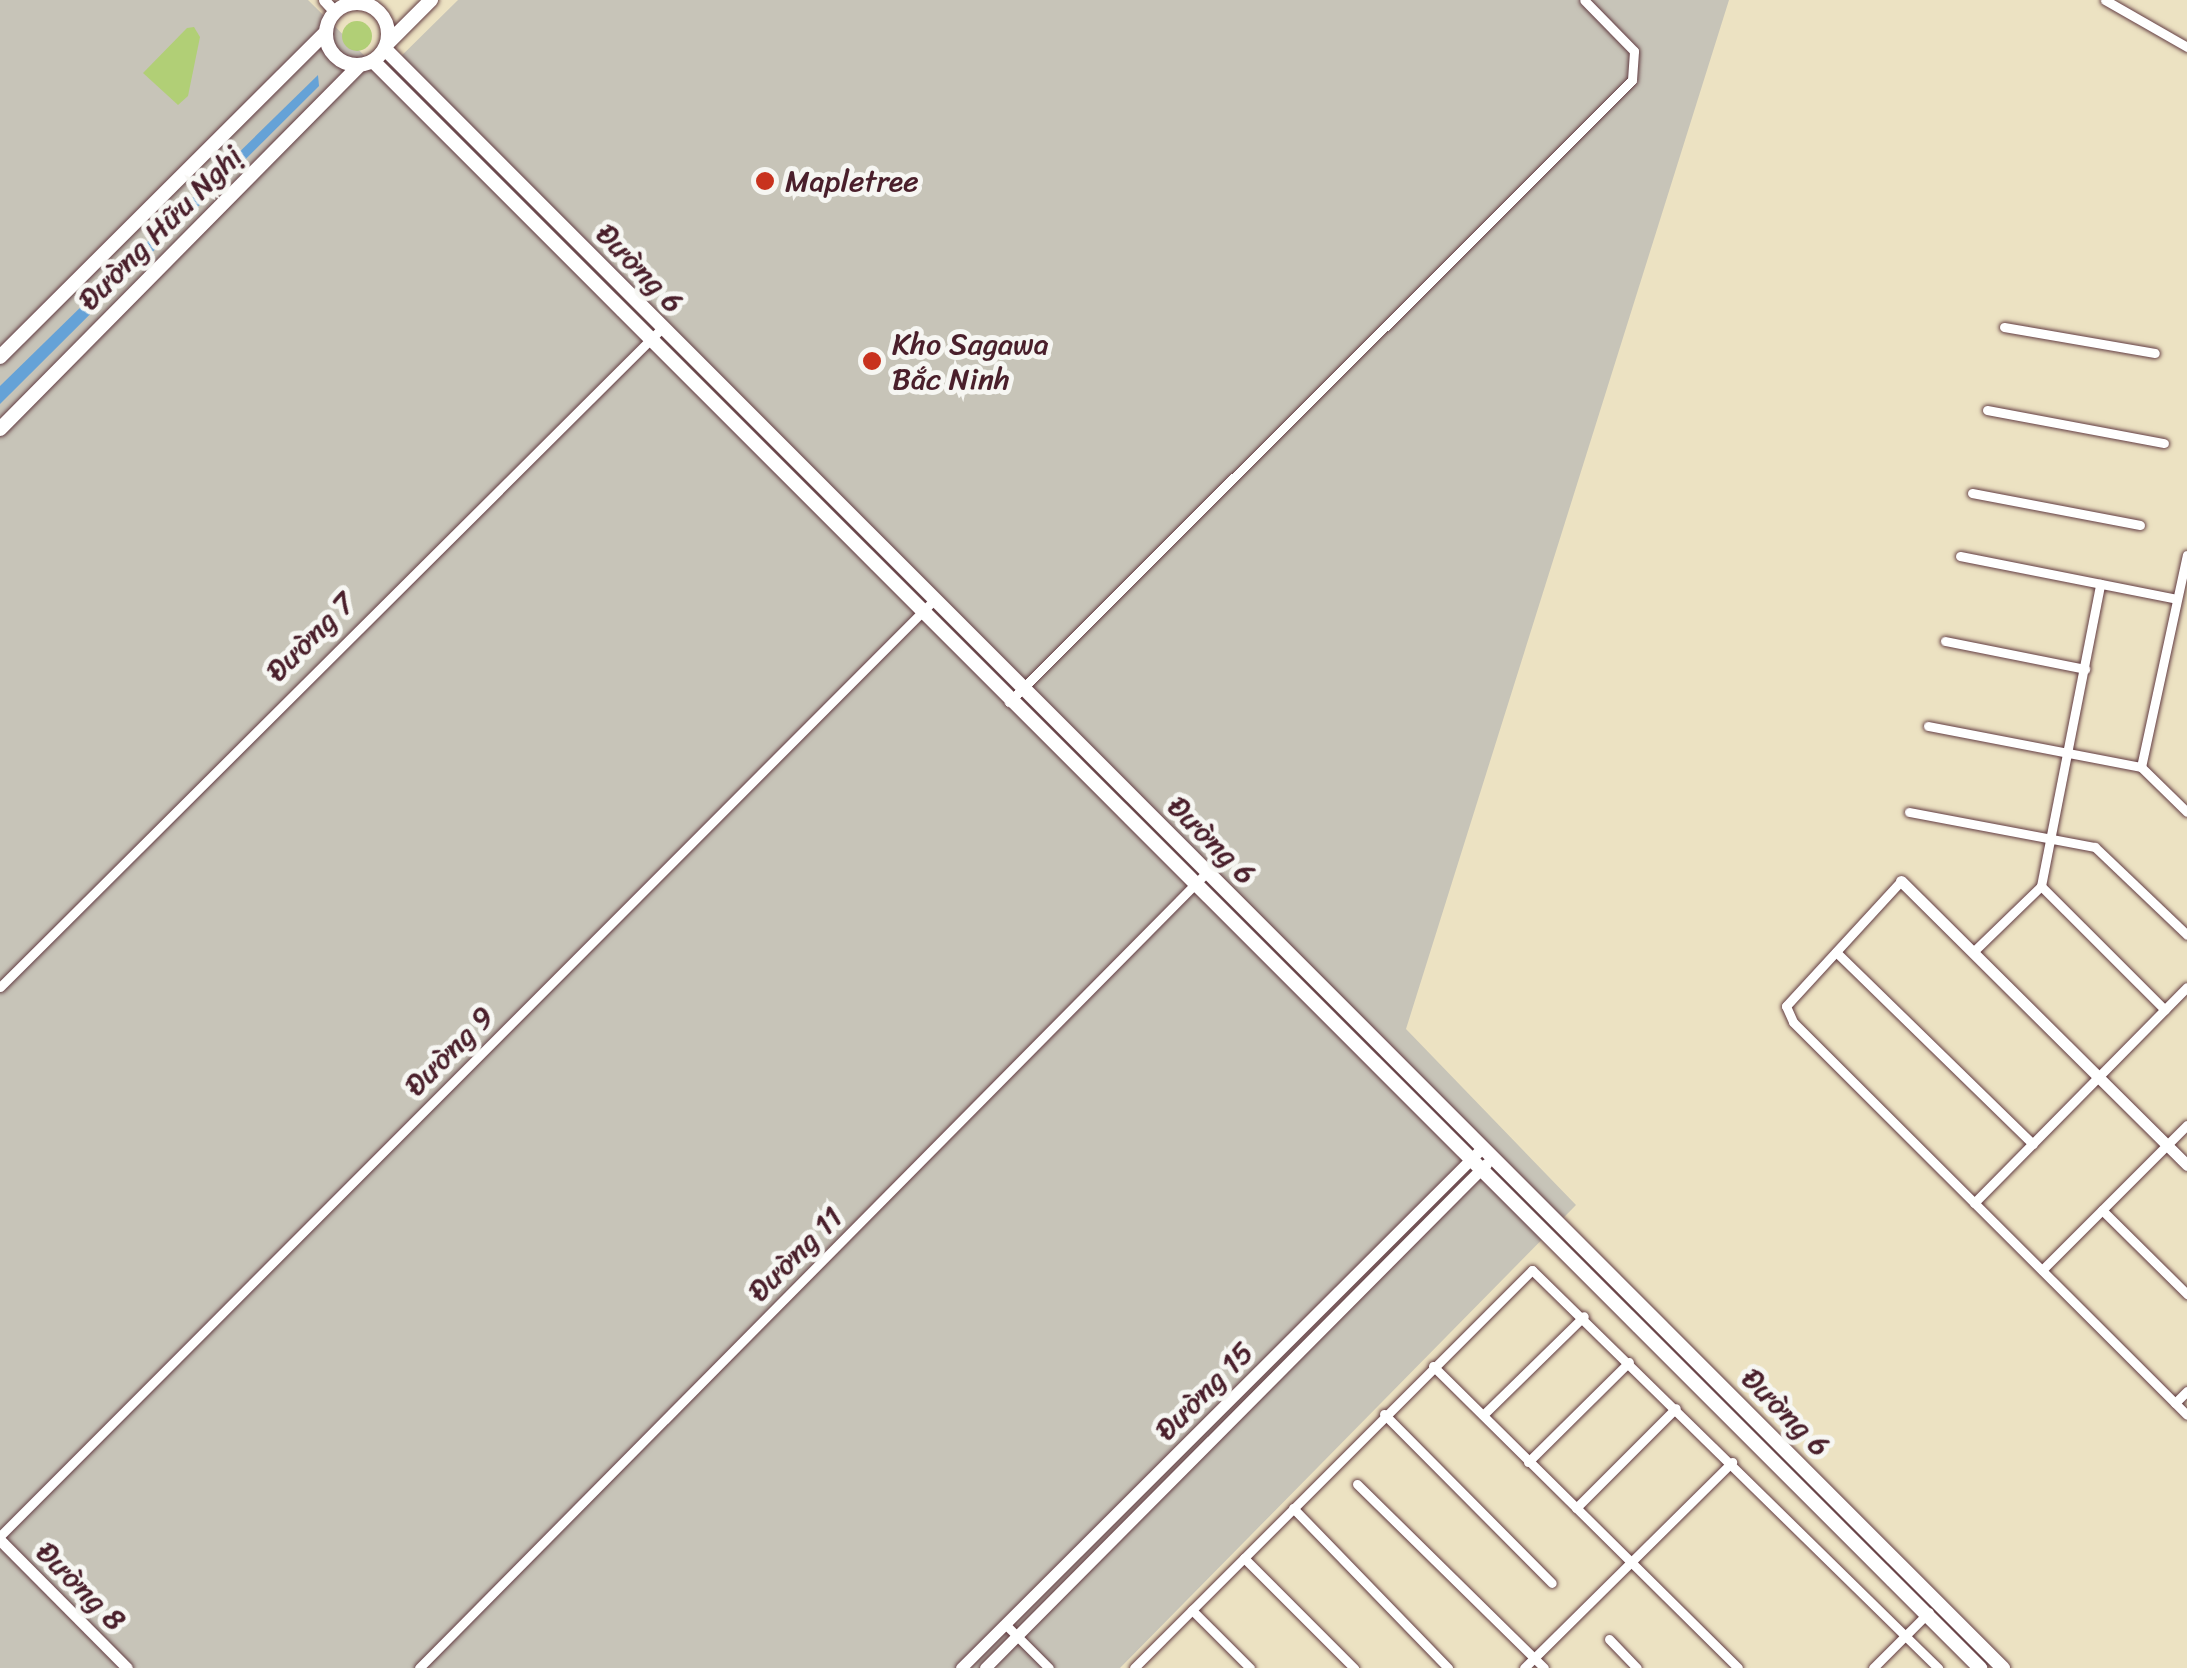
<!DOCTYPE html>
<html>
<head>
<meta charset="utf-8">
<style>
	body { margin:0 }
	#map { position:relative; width:2187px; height:1668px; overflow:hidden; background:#ece2c2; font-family:Sriracha,sans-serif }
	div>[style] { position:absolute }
	.industrial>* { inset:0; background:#c7c4b8 }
	.green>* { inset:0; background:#b1cf76 }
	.round { border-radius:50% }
	.water>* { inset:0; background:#65a2d7 }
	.roads { filter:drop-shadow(0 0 2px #623c42) drop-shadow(0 0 2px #623c42) }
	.minor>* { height:9px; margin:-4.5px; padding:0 4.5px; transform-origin:4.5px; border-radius:4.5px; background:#fff }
	.tertiary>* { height:11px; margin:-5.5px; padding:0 5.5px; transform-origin:5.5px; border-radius:5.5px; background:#fff }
	.secondary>* { height:14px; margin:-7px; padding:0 7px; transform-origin:7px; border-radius:7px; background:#fff }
	.secondary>.ring { margin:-7px; padding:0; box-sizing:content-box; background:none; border:14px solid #fff; border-radius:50% }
	.dots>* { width:28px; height:28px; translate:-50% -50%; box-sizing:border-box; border:5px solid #f6f6f2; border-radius:50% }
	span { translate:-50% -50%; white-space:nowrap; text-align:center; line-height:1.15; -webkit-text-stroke:10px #f6f6f2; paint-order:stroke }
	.poi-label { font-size:30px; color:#4a1f2b }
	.left { translate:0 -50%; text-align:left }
	.street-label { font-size:30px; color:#4a1f2b }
</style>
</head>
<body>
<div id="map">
	<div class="industrial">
		<div style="clip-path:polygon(0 0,308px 0,383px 74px,458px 0,1729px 0,1406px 1029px,1576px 1205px,1120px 1668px,0 1668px)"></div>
	</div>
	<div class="green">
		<div class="round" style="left:342px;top:21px;width:30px;height:30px"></div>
		<div style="clip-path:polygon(187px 28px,194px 27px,200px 37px,188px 96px,178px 105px,143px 73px)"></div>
	</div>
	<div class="water">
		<div style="clip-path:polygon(318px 75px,319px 86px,0 404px,0 386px)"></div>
	</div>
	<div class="roads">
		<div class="minor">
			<div style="left:2105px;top:0;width:95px;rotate:29.8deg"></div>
			<div style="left:2004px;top:327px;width:153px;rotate:9.8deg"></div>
			<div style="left:1987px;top:410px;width:180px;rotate:10.6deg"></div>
			<div style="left:1972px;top:493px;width:171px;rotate:10.8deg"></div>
			<div style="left:1960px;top:556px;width:217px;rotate:11.2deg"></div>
			<div style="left:1945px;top:641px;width:143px;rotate:11.3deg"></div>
			<div style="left:1009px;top:702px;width:880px;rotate:-44.95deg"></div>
			<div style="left:1632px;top:80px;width:29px;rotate:-86deg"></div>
			<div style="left:1634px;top:51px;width:71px;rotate:-134.4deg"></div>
			<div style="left:1928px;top:726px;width:217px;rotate:10.9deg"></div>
			<div style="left:2141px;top:767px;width:64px;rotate:44.4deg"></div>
			<div style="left:2141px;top:767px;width:217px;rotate:-77.8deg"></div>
			<div style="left:1909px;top:812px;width:189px;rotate:10.7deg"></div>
			<div style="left:2095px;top:847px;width:127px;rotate:43.7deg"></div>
			<div style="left:1901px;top:881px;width:170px;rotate:132.6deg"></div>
			<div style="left:1786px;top:1006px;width:17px;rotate:66deg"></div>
			<div style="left:1793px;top:1022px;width:556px;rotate:44.93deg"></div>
			<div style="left:2041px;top:886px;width:175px;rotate:45deg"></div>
			<div style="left:1836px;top:952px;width:275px;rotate:44.3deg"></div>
			<div style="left:1973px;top:952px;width:95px;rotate:-44.1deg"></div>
			<div style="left:2041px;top:886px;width:308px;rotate:-78.9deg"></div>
			<div style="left:0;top:987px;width:933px;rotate:-44.87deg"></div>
			<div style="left:1974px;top:1203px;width:303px;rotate:-45.4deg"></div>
			<div style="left:2102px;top:1210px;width:120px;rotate:44.7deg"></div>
			<div style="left:2042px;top:1270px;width:205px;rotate:-45deg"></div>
			<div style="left:1433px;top:1366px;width:429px;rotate:44.7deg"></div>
			<div style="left:2175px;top:1403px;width:17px;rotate:-45deg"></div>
			<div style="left:1384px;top:1414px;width:238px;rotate:45.2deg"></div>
			<div style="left:1483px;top:1415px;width:141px;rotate:-44.4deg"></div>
			<div style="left:1528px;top:1462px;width:142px;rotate:-44.7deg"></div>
			<div style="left:1357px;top:1484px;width:262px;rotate:44.5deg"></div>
			<div style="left:1293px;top:1508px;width:223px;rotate:45.9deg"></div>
			<div style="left:1576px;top:1508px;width:141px;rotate:-45deg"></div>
			<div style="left:0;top:1536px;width:1321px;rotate:-45.06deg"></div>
			<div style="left:1244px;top:1558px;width:156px;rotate:45deg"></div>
			<div style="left:1192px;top:1610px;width:82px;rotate:45deg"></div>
			<div style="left:1005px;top:1624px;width:62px;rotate:45deg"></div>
			<div style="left:1609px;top:1639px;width:40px;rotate:46deg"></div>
			<div style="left:419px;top:1668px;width:1119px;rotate:-45.29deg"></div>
			<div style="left:1134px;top:1668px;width:563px;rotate:-45deg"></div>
			<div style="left:1532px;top:1270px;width:569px;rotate:44.43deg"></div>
			<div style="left:1524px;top:1668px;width:293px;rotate:-44.7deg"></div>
			<div style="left:1873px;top:1668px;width:79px;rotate:-45deg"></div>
		</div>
		<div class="tertiary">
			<div style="left:324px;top:0;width:16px;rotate:47deg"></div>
			<div style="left:1901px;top:881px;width:403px;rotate:44.8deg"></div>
			<div style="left:0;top:1540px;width:180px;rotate:45.2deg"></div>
			<div style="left:961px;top:1668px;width:735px;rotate:-44.94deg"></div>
			<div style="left:985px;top:1668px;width:711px;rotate:-45.17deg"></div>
		</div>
		<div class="secondary">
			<div class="ring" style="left:326px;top:3px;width:48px;height:48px"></div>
			<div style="left:388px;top:43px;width:61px;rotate:-45deg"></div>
			<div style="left:385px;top:49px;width:2289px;rotate:45.02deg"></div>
			<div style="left:373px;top:61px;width:2273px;rotate:45deg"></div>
			<div style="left:0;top:357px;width:460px;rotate:-44.9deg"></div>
			<div style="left:0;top:429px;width:512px;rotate:-45.32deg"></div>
		</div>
	</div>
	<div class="dots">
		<div style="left:765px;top:181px;background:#c8321e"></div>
		<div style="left:872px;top:361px;background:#c8321e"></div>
	</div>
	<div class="poi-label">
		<span class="left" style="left:785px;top:181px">Mapletree</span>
		<span class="left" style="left:892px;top:361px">Kho Sagawa<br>Bắc Ninh</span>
	</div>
	<div class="street-label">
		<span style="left:160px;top:228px;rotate:-45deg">Đường Hữu Nghị</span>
		<span style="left:640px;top:268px;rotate:46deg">Đường 6</span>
		<span style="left:310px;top:637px;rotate:-45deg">Đường 7</span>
		<span style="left:1212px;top:840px;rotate:45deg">Đường 6</span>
		<span style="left:449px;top:1051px;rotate:-45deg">Đường 9</span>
		<span style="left:795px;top:1254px;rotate:-45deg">Đường 11</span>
		<span style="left:1204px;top:1391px;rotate:-45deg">Đường 15</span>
		<span style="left:1786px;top:1412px;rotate:45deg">Đường 6</span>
		<span style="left:81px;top:1586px;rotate:45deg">Đường 8</span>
	</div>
</div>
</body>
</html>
